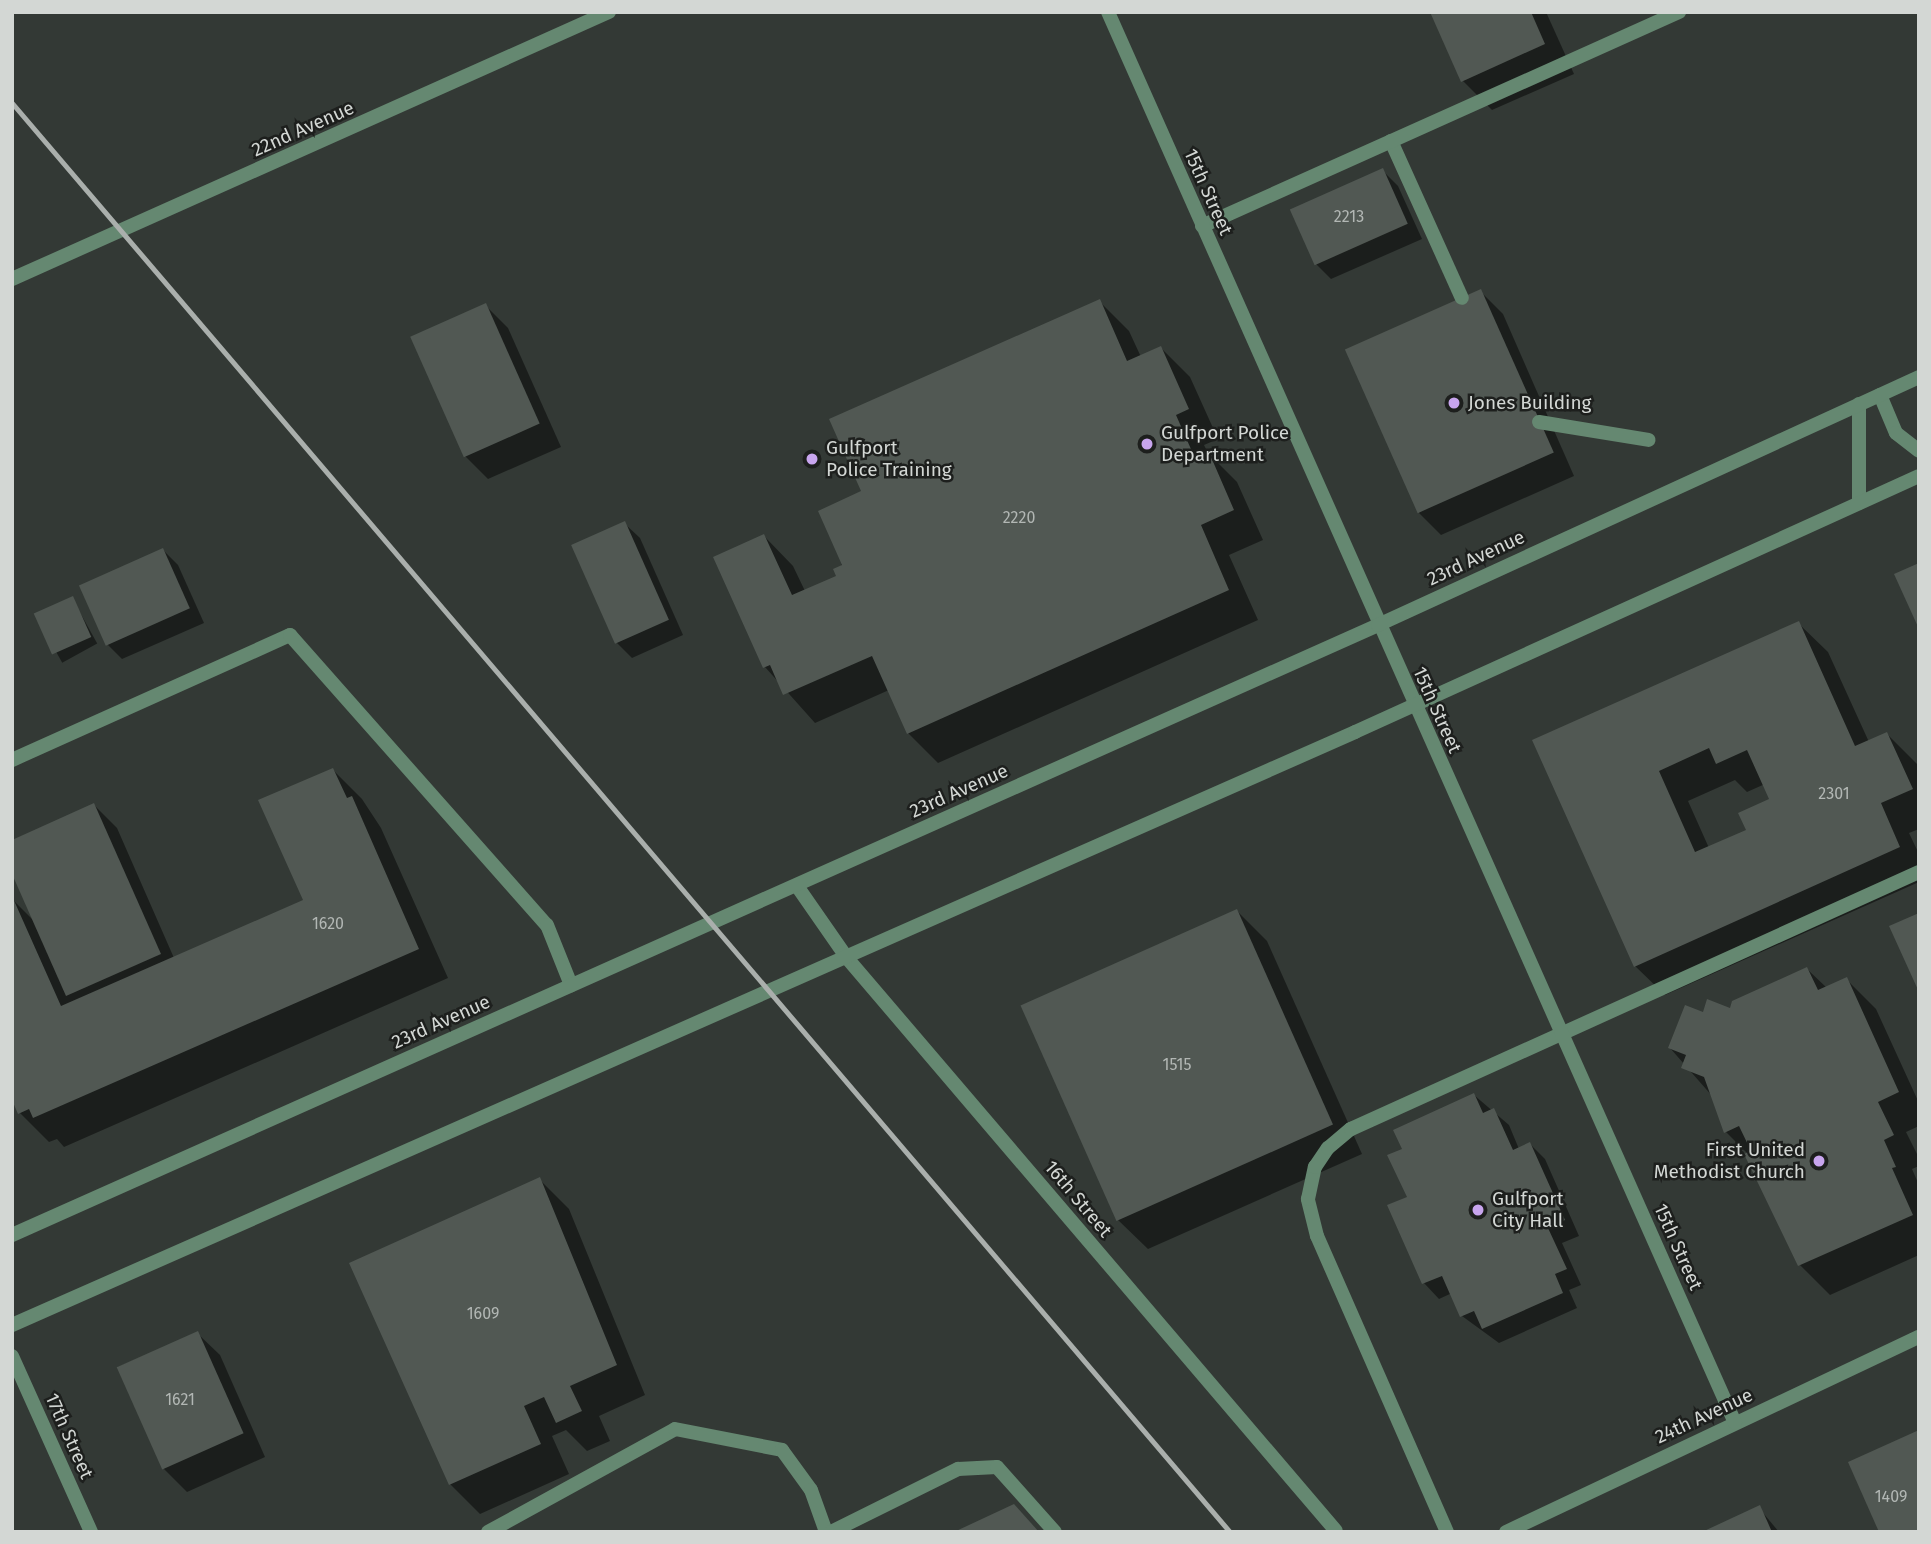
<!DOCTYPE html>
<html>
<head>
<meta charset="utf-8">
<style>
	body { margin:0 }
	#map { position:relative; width:1931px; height:1544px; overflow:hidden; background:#333935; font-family:"Fira Sans",sans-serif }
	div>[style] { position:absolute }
	.shadow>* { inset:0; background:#0007; transform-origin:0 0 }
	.building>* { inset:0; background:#515853; transform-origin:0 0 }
	.service>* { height:14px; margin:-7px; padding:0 7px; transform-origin:7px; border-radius:7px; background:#658871 }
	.minor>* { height:14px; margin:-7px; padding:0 7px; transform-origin:7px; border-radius:7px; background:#658871 }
	.tertiary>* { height:14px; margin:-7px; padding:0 7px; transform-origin:7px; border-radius:7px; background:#658871 }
	.rail>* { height:5px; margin:-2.5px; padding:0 2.5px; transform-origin:2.5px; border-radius:2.5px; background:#aaafac }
	.dots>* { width:19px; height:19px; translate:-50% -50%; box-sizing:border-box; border:4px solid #1d1f1d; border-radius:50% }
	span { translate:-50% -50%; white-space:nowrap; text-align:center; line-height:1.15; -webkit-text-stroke:5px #1d1f1d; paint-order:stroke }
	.number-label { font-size:16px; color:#b2b7b4 }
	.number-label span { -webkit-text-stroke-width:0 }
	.street-label { font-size:19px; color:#d3d7d4 }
	.poi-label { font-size:19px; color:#d3d7d4 }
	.left { translate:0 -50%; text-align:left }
	.right { translate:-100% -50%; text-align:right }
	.frame { position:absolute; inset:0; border:14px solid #d3d7d4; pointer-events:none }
</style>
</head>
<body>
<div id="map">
	<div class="shadow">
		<div style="clip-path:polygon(1432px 12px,1546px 12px,1574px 74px,1492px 110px,1463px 81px)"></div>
		<div style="clip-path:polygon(1382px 170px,1398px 186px,1422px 239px,1331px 279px,1316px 264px)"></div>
		<div style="clip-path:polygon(1480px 291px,1503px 314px,1574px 476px,1441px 535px,1419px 513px)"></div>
		<div style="clip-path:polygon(1099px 301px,1129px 331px,1141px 357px,1161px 348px,1190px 377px,1218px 439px,1204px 445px,1208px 453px,1237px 482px,1263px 540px,1229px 555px,1258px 620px,938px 763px,908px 733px,889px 690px,815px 723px,765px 667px,764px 536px,793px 566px,805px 591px,838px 577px,863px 492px)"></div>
		<div style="clip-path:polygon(485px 305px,508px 328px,561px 447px,488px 479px,465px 456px)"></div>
		<div style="clip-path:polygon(624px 523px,640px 538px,683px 635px,632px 658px,617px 643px)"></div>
		<div style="clip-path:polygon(163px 550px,178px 565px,204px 623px,122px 659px,107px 644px)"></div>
		<div style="left:72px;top:598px;width:52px;height:40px;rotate:61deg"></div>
		<div style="clip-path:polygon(evenodd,1798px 623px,1828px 652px,1869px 742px,1887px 734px,1917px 764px,1919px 829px,1909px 833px,1919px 854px,1919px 882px,1665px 995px,1635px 966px,1534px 741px,1798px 623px,1735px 780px,1747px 792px,1765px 784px,1772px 800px,1748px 830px,1709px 848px,1688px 801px,1735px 780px)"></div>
		<div style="clip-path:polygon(333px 770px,362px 799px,381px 828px,448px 978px,64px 1147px,57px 1139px,49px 1142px,20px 1113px,13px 900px,35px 922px,94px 805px,117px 828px,174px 958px,305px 901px)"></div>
		<div style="clip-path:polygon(1237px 911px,1267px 941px,1362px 1154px,1148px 1249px,1118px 1220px)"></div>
		<div style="clip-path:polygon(1807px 969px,1827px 988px,1847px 980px,1876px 1009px,1919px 1103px,1919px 1126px,1906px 1132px,1919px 1158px,1919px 1166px,1912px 1169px,1919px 1185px,1919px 1255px,1830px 1295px,1800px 1265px,1748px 1154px,1726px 1132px,1713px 1097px,1670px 1048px,1704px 1015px,1731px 1010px)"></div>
		<div style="clip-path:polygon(1474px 1095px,1509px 1125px,1519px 1149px,1530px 1144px,1545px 1159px,1579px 1236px,1562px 1243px,1581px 1285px,1569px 1290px,1577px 1308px,1499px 1343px,1462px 1316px,1452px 1293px,1439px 1299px,1424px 1283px,1404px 1150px)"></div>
		<div style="clip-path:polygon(539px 1179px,569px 1209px,645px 1395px,599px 1416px,610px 1441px,587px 1451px,566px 1430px,552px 1436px,569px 1474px,480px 1514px,450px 1484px)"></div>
		<div style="clip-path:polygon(197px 1333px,220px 1355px,265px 1457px,187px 1492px,164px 1469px,118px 1367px)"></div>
		<div style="clip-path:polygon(1759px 1508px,1779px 1532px,1706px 1532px)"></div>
	</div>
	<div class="building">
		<div style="clip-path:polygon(1430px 12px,1531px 12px,1545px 44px,1461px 82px)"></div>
		<div style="left:1383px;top:168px;width:61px;height:102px;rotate:66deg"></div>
		<div style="left:1481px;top:289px;width:179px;height:149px;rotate:66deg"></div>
		<div style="clip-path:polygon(1100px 299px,1127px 361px,1161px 346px,1189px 409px,1176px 415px,1194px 456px,1208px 450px,1234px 510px,1201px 525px,1229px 590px,907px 734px,872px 656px,783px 695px,770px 665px,763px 668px,713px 557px,764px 534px,792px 595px,836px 576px,833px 569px,842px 565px,818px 511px,861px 491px,829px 419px)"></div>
		<div style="left:486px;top:303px;width:132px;height:83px;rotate:66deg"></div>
		<div style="left:625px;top:521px;width:108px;height:59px;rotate:66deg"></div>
		<div style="left:163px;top:548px;width:66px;height:92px;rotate:66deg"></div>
		<div style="clip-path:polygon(1919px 563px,1919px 629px,1894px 574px)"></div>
		<div style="left:73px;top:596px;width:45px;height:43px;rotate:66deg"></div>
		<div style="clip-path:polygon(evenodd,1799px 621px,1855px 746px,1887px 732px,1913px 789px,1881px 803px,1900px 847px,1634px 967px,1532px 740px,1799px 621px,1709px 748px,1716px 764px,1747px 750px,1769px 799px,1738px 813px,1746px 830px,1695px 852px,1659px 771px,1709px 748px)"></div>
		<div style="clip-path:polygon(333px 768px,347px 798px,352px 796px,419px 949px,33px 1118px,29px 1109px,18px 1114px,12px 1100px,12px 896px,61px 1006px,303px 900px,258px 800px)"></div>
		<div style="clip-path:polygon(94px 803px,161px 954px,66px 996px,12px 874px,12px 840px)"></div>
		<div style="left:1237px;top:909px;width:236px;height:237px;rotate:66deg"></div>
		<div style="clip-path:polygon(1919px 913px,1919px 992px,1889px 926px)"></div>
		<div style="clip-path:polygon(1807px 967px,1818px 990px,1847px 977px,1899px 1092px,1878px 1102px,1894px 1135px,1884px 1140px,1896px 1167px,1892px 1168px,1913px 1215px,1798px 1266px,1744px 1154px,1751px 1151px,1739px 1126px,1724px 1133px,1704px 1077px,1681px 1068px,1686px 1055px,1668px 1048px,1685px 1005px,1703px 1012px,1707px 999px,1730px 1008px,1732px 1001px)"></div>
		<div style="clip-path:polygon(1474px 1093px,1483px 1113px,1494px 1108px,1513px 1150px,1530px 1142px,1565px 1220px,1548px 1228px,1567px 1269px,1555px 1274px,1563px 1293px,1482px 1329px,1474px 1311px,1460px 1317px,1442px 1276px,1422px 1284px,1387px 1205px,1407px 1197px,1387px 1155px,1402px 1149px,1393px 1130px)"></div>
		<div style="clip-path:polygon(540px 1177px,617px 1365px,570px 1386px,582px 1411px,556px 1423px,544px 1397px,524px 1406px,541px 1444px,449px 1485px,349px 1263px)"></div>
		<div style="left:198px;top:1331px;width:112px;height:89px;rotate:66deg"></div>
		<div style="clip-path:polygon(1919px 1430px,1919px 1532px,1879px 1532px,1848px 1462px)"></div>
		<div style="clip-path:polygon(1014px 1504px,1039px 1532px,954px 1532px)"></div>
		<div style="clip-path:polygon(1760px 1505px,1772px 1532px,1702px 1532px)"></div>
	</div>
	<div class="service">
		<div style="left:1391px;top:141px;width:172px;rotate:65.7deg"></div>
		<div style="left:1202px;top:226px;width:523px;rotate:-24.16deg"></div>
		<div style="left:1880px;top:395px;width:41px;rotate:67.2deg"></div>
		<div style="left:1896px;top:433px;width:29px;rotate:38deg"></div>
		<div style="left:1539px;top:422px;width:111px;rotate:9.3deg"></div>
		<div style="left:12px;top:760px;width:305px;rotate:-24.2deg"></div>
		<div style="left:290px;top:635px;width:387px;rotate:48.5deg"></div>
		<div style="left:547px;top:925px;width:65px;rotate:68.2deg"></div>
		<div style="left:488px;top:1532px;width:213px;rotate:-28.8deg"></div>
		<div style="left:675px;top:1429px;width:109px;rotate:11.1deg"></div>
		<div style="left:782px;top:1450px;width:49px;rotate:54.1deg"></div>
		<div style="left:811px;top:1490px;width:45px;rotate:70.3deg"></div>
		<div style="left:831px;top:1532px;width:142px;rotate:-26.4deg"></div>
		<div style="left:958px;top:1469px;width:39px;rotate:-3deg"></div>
		<div style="left:997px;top:1467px;width:87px;rotate:48.3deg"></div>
		<div style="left:1447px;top:1532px;width:323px;rotate:-113.7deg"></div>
		<div style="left:1317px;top:1236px;width:38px;rotate:-104deg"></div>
		<div style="left:1308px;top:1199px;width:33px;rotate:-78deg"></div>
		<div style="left:1315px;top:1167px;width:23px;rotate:-56deg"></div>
		<div style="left:1328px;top:1148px;width:30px;rotate:-40deg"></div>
		<div style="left:1351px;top:1129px;width:623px;rotate:-24.35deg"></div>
	</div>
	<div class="minor">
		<div style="left:1859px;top:404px;width:99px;rotate:90deg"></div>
		<div style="left:797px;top:886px;width:88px;rotate:55.2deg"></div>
		<div style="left:847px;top:958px;width:753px;rotate:49.52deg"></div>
		<div style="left:1506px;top:1532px;width:457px;rotate:-25.3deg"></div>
	</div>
	<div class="tertiary">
		<div style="left:1108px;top:12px;width:1544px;rotate:66.04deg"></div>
		<div style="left:12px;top:279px;width:654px;rotate:-24.1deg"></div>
		<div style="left:12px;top:1235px;width:1496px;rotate:-24.06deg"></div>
		<div style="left:1378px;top:625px;width:595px;rotate:-24.63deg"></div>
		<div style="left:12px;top:1325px;width:1468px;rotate:-23.82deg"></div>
		<div style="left:1355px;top:732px;width:619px;rotate:-24.41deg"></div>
		<div style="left:12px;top:1356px;width:193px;rotate:65.8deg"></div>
	</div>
	<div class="rail">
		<div style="left:12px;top:103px;width:1878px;rotate:49.56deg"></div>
	</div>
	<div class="dots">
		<div style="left:1454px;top:403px;background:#c8a5ee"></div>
		<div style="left:1147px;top:444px;background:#c8a5ee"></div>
		<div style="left:812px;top:459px;background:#c8a5ee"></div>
		<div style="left:1819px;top:1161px;background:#c8a5ee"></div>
		<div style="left:1478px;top:1210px;background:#c8a5ee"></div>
	</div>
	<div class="number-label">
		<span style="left:1349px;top:217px">2213</span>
		<span style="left:1019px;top:518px">2220</span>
		<span style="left:1834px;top:794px">2301</span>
		<span style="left:328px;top:924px">1620</span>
		<span style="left:1177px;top:1065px">1515</span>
		<span style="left:483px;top:1314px">1609</span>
		<span style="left:180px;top:1400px">1621</span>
		<span style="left:1891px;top:1497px">1409</span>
	</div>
	<div class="street-label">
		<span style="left:303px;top:129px;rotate:-24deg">22nd Avenue</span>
		<span style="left:1208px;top:192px;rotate:66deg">15th Street</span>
		<span style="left:1476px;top:558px;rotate:-25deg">23rd Avenue</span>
		<span style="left:1437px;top:710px;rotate:66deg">15th Street</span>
		<span style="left:959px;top:791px;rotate:-24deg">23rd Avenue</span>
		<span style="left:441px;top:1022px;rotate:-24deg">23rd Avenue</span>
		<span style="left:1078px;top:1199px;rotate:50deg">16th Street</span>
		<span style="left:1678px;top:1247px;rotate:66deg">15th Street</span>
		<span style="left:1704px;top:1416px;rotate:-25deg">24th Avenue</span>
		<span style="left:69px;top:1436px;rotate:66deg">17th Street</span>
	</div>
	<div class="poi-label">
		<span class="left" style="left:1468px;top:403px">Jones Building</span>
		<span class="left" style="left:1161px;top:444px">Gulfport Police<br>Department</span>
		<span class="left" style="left:826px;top:459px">Gulfport<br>Police Training</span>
		<span class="right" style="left:1805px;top:1161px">First United<br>Methodist Church</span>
		<span class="left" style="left:1492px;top:1210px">Gulfport<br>City Hall</span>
	</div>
	<div class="frame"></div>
</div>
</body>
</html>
